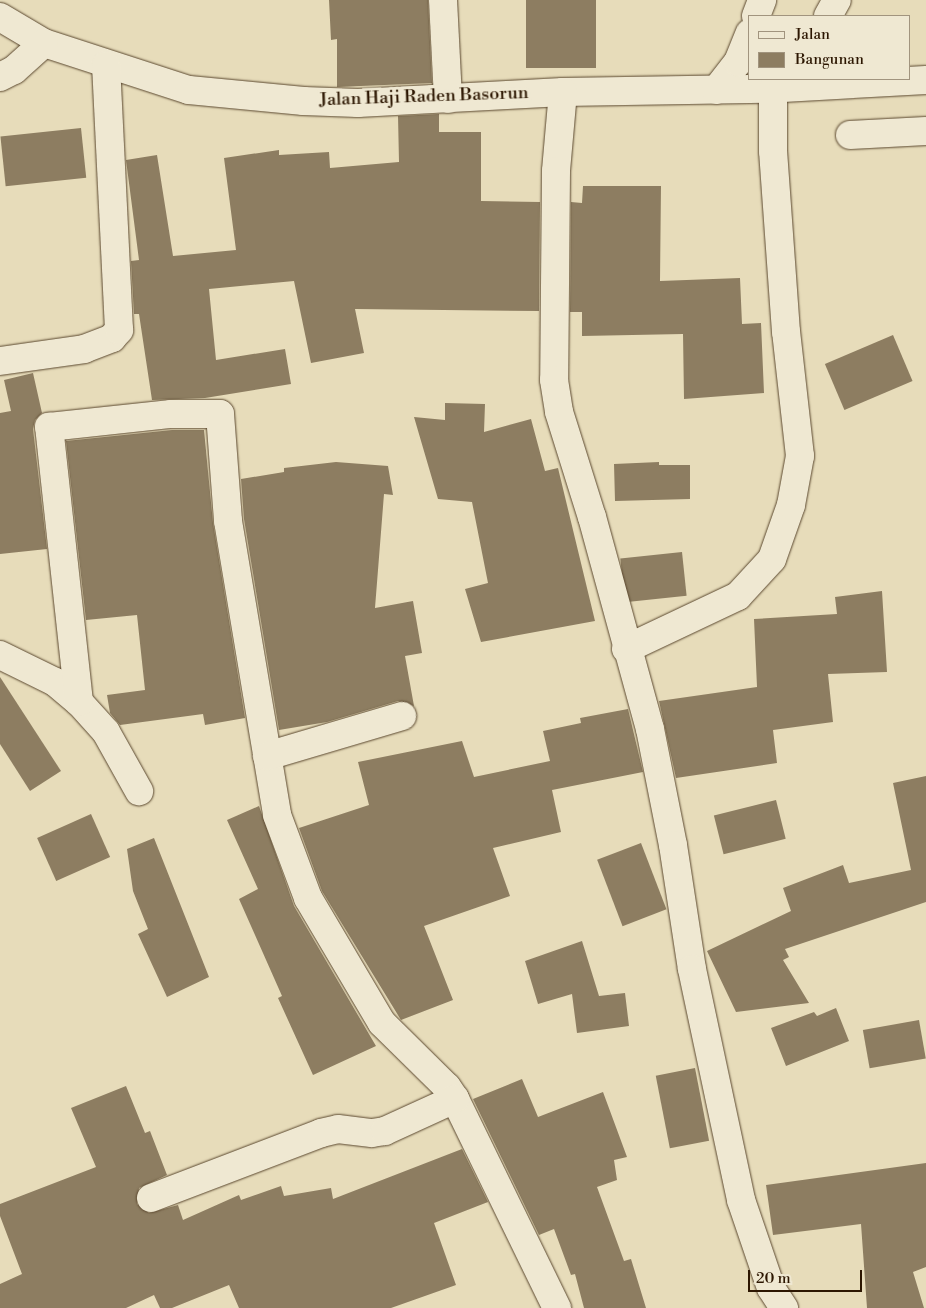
<!DOCTYPE html>
<html>
<head>
<meta charset="utf-8">
<style>
	body { margin:0 }
	#map { position:relative; width:926px; height:1308px; overflow:hidden; background:#e7dcba; font-family:"Libre Bodoni",serif }
	div>[style] { position:absolute }
	.building>* { inset:0; background:#8d7d61; transform-origin:0 0 }
	.roads { filter:drop-shadow(0 0 1px #5b482f) drop-shadow(0 0 1px #5b482f) }
	.street>* { height:28px; margin:-14px; padding:0 14px; transform-origin:14px; border-radius:14px; background:#efe8d2 }
	span { translate:-50% -50%; white-space:nowrap; text-align:center; line-height:1.15; -webkit-text-stroke:5px #efe8d2; paint-order:stroke }
	.street-label { font-size:18px; color:#2c1601 }
	.legend { position:absolute; left:748px; top:15px; width:162px; height:65px; box-sizing:border-box; background:#efe8d2; border:1px solid #a1947e; margin:0; padding:6px 9px; list-style:none; font-size:15px; color:#2c1601 }
	.legend li { display:flex; align-items:center; gap:10px; height:25px }
	.legend b { width:25px; border:1px solid #a1947e }
	.scale { position:absolute; left:748px; top:1270px; width:114px; height:22px; box-sizing:border-box; border:2px solid #2c1601; border-top:0; padding-left:6px; font-size:15px; line-height:18px; white-space:nowrap; color:#2c1601; -webkit-text-stroke:4px #efe8d2; paint-order:stroke }
</style>
</head>
<body>
<div id="map">
	<div class="building">
		<div style="clip-path:polygon(329px 0,428px 0,432px 83px,337px 87px,337px 39px,331px 40px)"></div>
		<div style="left:526px;top:0;width:70px;height:68px"></div>
		<div style="clip-path:polygon(439px 114px,439px 132px,481px 132px,481px 201px,540px 202px,539px 311px,355px 309px,364px 353px,311px 363px,294px 281px,209px 289px,216px 360px,285px 349px,291px 384px,205px 398px,152px 400px,139px 314px,134px 314px,131px 261px,139px 260px,126px 160px,157px 155px,173px 256px,236px 250px,224px 158px,279px 150px,279px 155px,329px 152px,330px 168px,399px 162px,398px 116px)"></div>
		<div style="left:81px;top:128px;width:50px;height:81px;rotate:84deg"></div>
		<div style="clip-path:polygon(583px 186px,661px 186px,660px 281px,740px 278px,742px 324px,761px 323px,764px 393px,684px 399px,683px 334px,582px 336px,582px 312px,570px 312px,571px 202px,582px 203px)"></div>
		<div style="left:893px;top:335px;width:50px;height:74px;rotate:67deg"></div>
		<div style="clip-path:polygon(33px 373px,42px 413px,35px 420px,33px 429px,47px 549px,0 554px,0 413px,11px 411px,4px 380px)"></div>
		<div style="clip-path:polygon(445px 403px,485px 404px,484px 432px,531px 419px,545px 471px,558px 468px,595px 621px,481px 642px,465px 589px,488px 583px,472px 502px,438px 499px,414px 417px,445px 420px)"></div>
		<div style="clip-path:polygon(172px 430px,204px 430px,213px 523px,245px 718px,205px 725px,203px 714px,120px 725px,110px 713px,107px 695px,145px 690px,137px 615px,86px 620px,66px 441px)"></div>
		<div style="clip-path:polygon(336px 462px,388px 466px,393px 495px,384px 494px,375px 608px,413px 601px,422px 653px,405px 656px,414px 706px,398px 701px,327px 722px,279px 730px,244px 519px,241px 479px,284px 472px,284px 468px)"></div>
		<div style="clip-path:polygon(659px 462px,659px 465px,690px 465px,690px 499px,615px 501px,614px 464px)"></div>
		<div style="left:682px;top:552px;width:44px;height:62px;rotate:84deg"></div>
		<div style="clip-path:polygon(882px 591px,887px 672px,828px 674px,833px 722px,773px 730px,777px 763px,676px 778px,659px 701px,757px 687px,754px 619px,837px 614px,835px 597px)"></div>
		<div style="clip-path:polygon(0 677px,61px 771px,30px 791px,0 744px)"></div>
		<div style="clip-path:polygon(628px 709px,643px 772px,552px 790px,561px 832px,493px 848px,510px 896px,424px 926px,453px 1000px,401px 1020px,322px 891px,299px 828px,369px 805px,358px 762px,462px 741px,474px 777px,550px 761px,543px 731px,581px 723px,580px 718px)"></div>
		<div style="clip-path:polygon(926px 776px,926px 902px,785px 949px,789px 957px,783px 960px,809px 1003px,736px 1012px,707px 951px,791px 911px,783px 888px,843px 865px,849px 883px,911px 870px,893px 783px)"></div>
		<div style="left:776px;top:800px;width:40px;height:64px;rotate:76deg"></div>
		<div style="clip-path:polygon(259px 806px,294px 906px,376px 1046px,313px 1075px,278px 998px,282px 996px,239px 899px,258px 889px,227px 820px)"></div>
		<div style="left:91px;top:814px;width:47px;height:59px;rotate:66deg"></div>
		<div style="clip-path:polygon(154px 838px,209px 977px,167px 997px,138px 934px,148px 929px,133px 891px,127px 849px)"></div>
		<div style="left:641px;top:843px;width:71px;height:47px;rotate:69deg"></div>
		<div style="clip-path:polygon(582px 941px,599px 996px,625px 993px,629px 1026px,577px 1033px,572px 994px,538px 1004px,525px 961px)"></div>
		<div style="clip-path:polygon(836px 1008px,849px 1041px,786px 1066px,771px 1028px,814px 1012px,817px 1016px)"></div>
		<div style="left:919px;top:1020px;width:39px;height:57px;rotate:80deg"></div>
		<div style="left:695px;top:1068px;width:74px;height:40px;rotate:79deg"></div>
		<div style="clip-path:polygon(522px 1079px,538px 1117px,603px 1092px,627px 1157px,614px 1160px,617px 1180px,597px 1187px,624px 1261px,631px 1259px,646px 1308px,584px 1308px,575px 1274px,571px 1275px,554px 1229px,539px 1235px,473px 1099px)"></div>
		<div style="clip-path:polygon(126px 1086px,145px 1133px,150px 1131px,167px 1175px,139px 1188px,137px 1204px,149px 1213px,178px 1205px,183px 1220px,239px 1195px,241px 1200px,281px 1186px,284px 1196px,331px 1188px,333px 1199px,462px 1149px,488px 1202px,434px 1223px,456px 1285px,391px 1308px,239px 1308px,229px 1285px,172px 1308px,160px 1308px,154px 1295px,126px 1308px,0 1308px,0 1284px,22px 1274px,0 1216px,0 1204px,96px 1167px,71px 1108px)"></div>
		<div style="clip-path:polygon(926px 1163px,926px 1267px,913px 1272px,924px 1308px,867px 1308px,861px 1224px,773px 1235px,766px 1185px)"></div>
	</div>
	<div class="roads">
		<div class="street">
			<div style="left:443px;top:0;width:99px;rotate:87.1deg"></div>
			<div style="left:756px;top:16px;width:17px;rotate:-69deg"></div>
			<div style="left:828px;top:16px;width:18px;rotate:-61deg"></div>
			<div style="left:0;top:17px;width:51px;rotate:30.6deg"></div>
			<div style="left:44px;top:43px;width:152px;rotate:18deg"></div>
			<div style="left:189px;top:90px;width:115px;rotate:5.5deg"></div>
			<div style="left:303px;top:101px;width:55px;rotate:2.1deg"></div>
			<div style="left:358px;top:103px;width:205px;rotate:-3.1deg"></div>
			<div style="left:563px;top:92px;width:202px;rotate:-0.9deg"></div>
			<div style="left:765px;top:89px;width:161px;rotate:-3.2deg"></div>
			<div style="left:0;top:77px;width:16px;rotate:-27deg"></div>
			<div style="left:14px;top:70px;width:40px;rotate:-42deg"></div>
			<div style="left:716px;top:90px;width:36px;rotate:-52deg"></div>
			<div style="left:738px;top:62px;width:31px;rotate:-68deg"></div>
			<div style="left:563px;top:92px;width:79px;rotate:95.1deg"></div>
			<div style="left:556px;top:171px;width:209px;rotate:90.5deg"></div>
			<div style="left:554px;top:380px;width:32px;rotate:81deg"></div>
			<div style="left:559px;top:412px;width:110px;rotate:72.6deg"></div>
			<div style="left:592px;top:517px;width:220px;rotate:74.7deg"></div>
			<div style="left:650px;top:729px;width:118px;rotate:78.8deg"></div>
			<div style="left:673px;top:845px;width:125px;rotate:81.3deg"></div>
			<div style="left:692px;top:969px;width:236px;rotate:78deg"></div>
			<div style="left:741px;top:1200px;width:93px;rotate:71.2deg"></div>
			<div style="left:771px;top:1288px;width:24px;rotate:57deg"></div>
			<div style="left:850px;top:135px;width:76px;rotate:-3deg"></div>
			<div style="left:0;top:361px;width:85px;rotate:-8.1deg"></div>
			<div style="left:84px;top:349px;width:30px;rotate:-21deg"></div>
			<div style="left:112px;top:338px;width:11px;rotate:-49deg"></div>
			<div style="left:119px;top:330px;width:265px;rotate:-92.8deg"></div>
			<div style="left:626px;top:649px;width:124px;rotate:-25.3deg"></div>
			<div style="left:738px;top:596px;width:50px;rotate:-47.4deg"></div>
			<div style="left:772px;top:559px;width:57px;rotate:-70.6deg"></div>
			<div style="left:791px;top:505px;width:50px;rotate:-79.6deg"></div>
			<div style="left:800px;top:456px;width:125px;rotate:-96.4deg"></div>
			<div style="left:786px;top:332px;width:181px;rotate:-94.1deg"></div>
			<div style="left:773px;top:151px;width:62px;rotate:-90deg"></div>
			<div style="left:0;top:655px;width:61px;rotate:26.1deg"></div>
			<div style="left:55px;top:682px;width:31px;rotate:40deg"></div>
			<div style="left:79px;top:702px;width:40px;rotate:48deg"></div>
			<div style="left:106px;top:732px;width:68px;rotate:60.8deg"></div>
			<div style="left:79px;top:702px;width:277px;rotate:-96.2deg"></div>
			<div style="left:49px;top:427px;width:123px;rotate:-6.1deg"></div>
			<div style="left:171px;top:414px;width:49px"></div>
			<div style="left:220px;top:414px;width:107px;rotate:85.7deg"></div>
			<div style="left:228px;top:521px;width:298px;rotate:80.5deg"></div>
			<div style="left:277px;top:815px;width:89px;rotate:69.5deg"></div>
			<div style="left:308px;top:898px;width:145px;rotate:59.4deg"></div>
			<div style="left:382px;top:1023px;width:91px;rotate:44.6deg"></div>
			<div style="left:447px;top:1087px;width:14px;rotate:56deg"></div>
			<div style="left:455px;top:1099px;width:233px;rotate:64deg"></div>
			<div style="left:267px;top:756px;width:141px;rotate:-16.5deg"></div>
			<div style="left:151px;top:1198px;width:182px;rotate:-20.9deg"></div>
			<div style="left:321px;top:1133px;width:17px;rotate:-13deg"></div>
			<div style="left:338px;top:1129px;width:34px;rotate:7deg"></div>
			<div style="left:372px;top:1133px;width:13px;rotate:-9deg"></div>
			<div style="left:385px;top:1131px;width:77px;rotate:-24.6deg"></div>
		</div>
	</div>
	<div class="street-label">
		<span style="left:424px;top:97px;rotate:-2deg">Jalan Haji Raden Basorun</span>
	</div>
	<ul class="legend">
	<li><b style="height:6px;background:#efe8d2"></b>Jalan</li>
	<li><b style="height:14px;background:#8d7d61"></b>Bangunan</li>
	</ul>
	<div class="scale">20 m</div>
</div>
</body>
</html>
